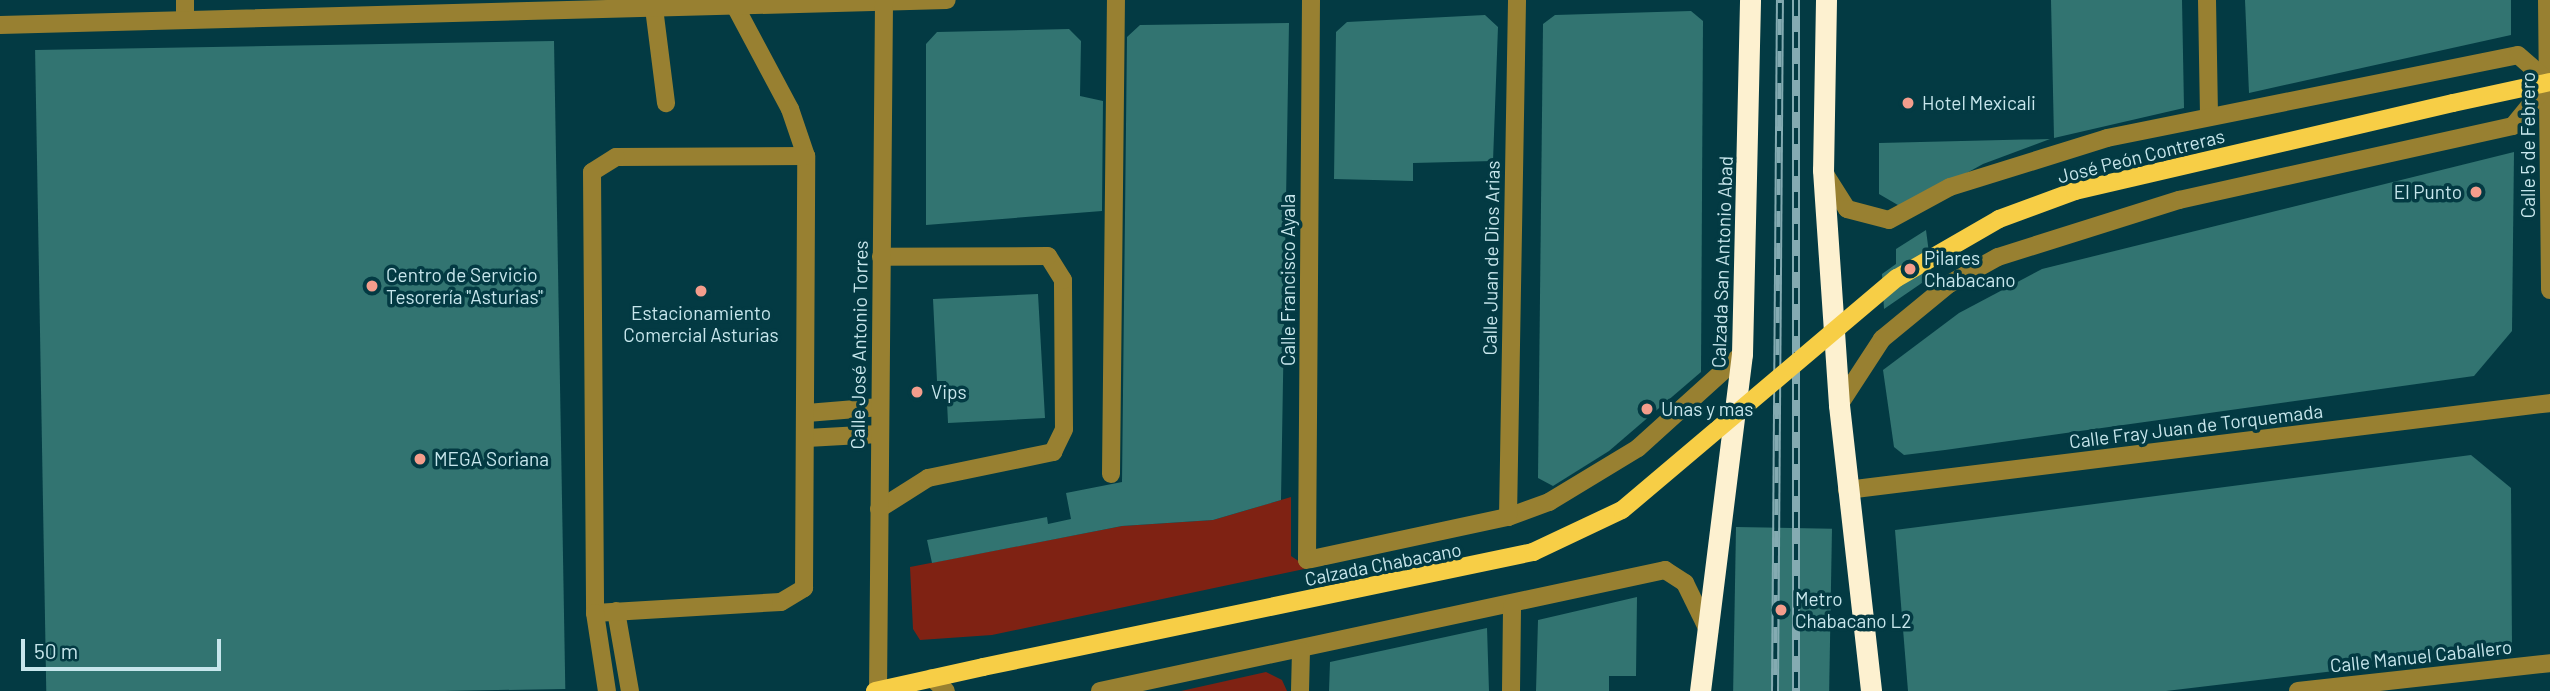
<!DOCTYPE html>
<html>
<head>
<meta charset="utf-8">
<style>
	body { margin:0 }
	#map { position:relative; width:2550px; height:691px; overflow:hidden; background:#033a43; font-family:Barlow,sans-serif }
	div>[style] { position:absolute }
	.green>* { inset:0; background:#7f2213 }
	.building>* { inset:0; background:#327471; transform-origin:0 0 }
	.minor>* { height:18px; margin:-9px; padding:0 9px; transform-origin:9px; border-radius:9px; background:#988031 }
	.major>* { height:18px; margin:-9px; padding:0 9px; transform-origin:9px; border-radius:9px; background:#f7ce46 }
	.highway>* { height:21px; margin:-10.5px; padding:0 10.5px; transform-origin:10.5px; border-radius:10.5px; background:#fdf1d0 }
	.rail>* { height:8px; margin-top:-4px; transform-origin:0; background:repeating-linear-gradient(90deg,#033a43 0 16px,#84abb2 0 32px); box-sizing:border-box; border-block:2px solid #84abb2 }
	.major-bridge>* { height:18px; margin:-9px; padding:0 9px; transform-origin:9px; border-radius:9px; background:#f7ce46 }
	.dots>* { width:19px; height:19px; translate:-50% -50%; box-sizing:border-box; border:4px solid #033a43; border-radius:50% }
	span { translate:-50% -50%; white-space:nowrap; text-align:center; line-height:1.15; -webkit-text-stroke:7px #033a43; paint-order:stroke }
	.poi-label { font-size:19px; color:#c7e6ec }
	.left { translate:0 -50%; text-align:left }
	.right { translate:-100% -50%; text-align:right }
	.street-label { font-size:19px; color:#c7e6ec }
	.scale { position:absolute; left:21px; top:639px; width:200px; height:32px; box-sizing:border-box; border:4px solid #c7e6ec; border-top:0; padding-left:9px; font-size:21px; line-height:24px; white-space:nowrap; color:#c7e6ec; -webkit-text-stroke:5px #033a43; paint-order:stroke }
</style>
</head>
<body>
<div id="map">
	<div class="green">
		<div style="clip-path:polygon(1291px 497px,1291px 556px,1309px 568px,992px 635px,920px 640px,913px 629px,910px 567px,1122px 526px,1213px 520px)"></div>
		<div style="clip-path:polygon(1266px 672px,1282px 680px,1287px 691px,1181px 691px)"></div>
	</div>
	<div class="building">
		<div style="clip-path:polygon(2051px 0,2182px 0,2184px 108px,2054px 138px)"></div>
		<div style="clip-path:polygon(2245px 0,2511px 0,2511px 35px,2249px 93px)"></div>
		<div style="clip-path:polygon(1691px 11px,1703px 21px,1701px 372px,1609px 451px,1553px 486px,1538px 478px,1543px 24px,1555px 15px)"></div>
		<div style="clip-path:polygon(1485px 15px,1498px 27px,1493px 161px,1413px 163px,1413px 181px,1334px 179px,1336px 32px,1347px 22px)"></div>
		<div style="clip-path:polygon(1289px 23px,1281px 500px,1213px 520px,1122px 526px,932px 563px,927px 540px,1047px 517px,1048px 524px,1071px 519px,1066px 493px,1122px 482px,1127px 37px,1140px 25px)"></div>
		<div style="clip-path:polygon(1069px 29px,1081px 41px,1080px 96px,1103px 101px,1102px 211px,926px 225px,926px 44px,937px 32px)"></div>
		<div style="left:554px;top:41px;width:648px;height:519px;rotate:89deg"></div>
		<div style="clip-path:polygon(2050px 139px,1983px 164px,1903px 208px,1879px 194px,1879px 143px)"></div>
		<div style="clip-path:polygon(2514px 152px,2512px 331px,2474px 376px,1945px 450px,1904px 455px,1894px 447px,1883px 370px,1959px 313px,2042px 269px)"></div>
		<div style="clip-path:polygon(1926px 230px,1932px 276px,1884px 309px,1882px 274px,1896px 264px,1896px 249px)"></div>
		<div style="clip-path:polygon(1038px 294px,1045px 418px,948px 423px,946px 381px,937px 381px,933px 299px)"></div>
		<div style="clip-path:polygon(2471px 455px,2511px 488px,2512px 650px,2166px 691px,1908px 691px,1895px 530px)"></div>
		<div style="left:1736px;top:527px;width:96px;height:164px;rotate:1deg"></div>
		<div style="clip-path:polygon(1637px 597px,1636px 676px,1609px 676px,1609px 691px,1536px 691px,1538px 620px)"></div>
		<div style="clip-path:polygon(1487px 628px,1489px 691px,1329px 691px,1330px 662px)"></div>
	</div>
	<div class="minor">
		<div style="left:185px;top:0;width:20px;rotate:90deg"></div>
		<div style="left:1311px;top:0;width:560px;rotate:90.41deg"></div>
		<div style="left:1307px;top:560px;width:206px;rotate:-12.1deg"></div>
		<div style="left:1508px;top:517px;width:44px;rotate:-20.1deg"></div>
		<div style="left:1549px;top:502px;width:104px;rotate:-31.2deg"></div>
		<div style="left:1638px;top:448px;width:140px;rotate:-42.1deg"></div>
		<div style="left:2207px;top:0;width:117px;rotate:89deg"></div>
		<div style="left:2547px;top:0;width:290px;rotate:89.4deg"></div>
		<div style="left:735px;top:6px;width:117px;rotate:61.9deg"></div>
		<div style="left:790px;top:109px;width:50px;rotate:71.2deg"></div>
		<div style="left:654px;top:8px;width:96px;rotate:82.8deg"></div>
		<div style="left:0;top:25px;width:947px;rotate:-1.51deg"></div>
		<div style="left:1823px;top:171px;width:45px;rotate:57.7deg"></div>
		<div style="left:1847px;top:209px;width:43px;rotate:14.7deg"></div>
		<div style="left:1889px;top:220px;width:69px;rotate:-28.4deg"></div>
		<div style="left:1950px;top:187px;width:164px;rotate:-17.3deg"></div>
		<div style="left:2107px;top:138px;width:419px;rotate:-11.4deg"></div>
		<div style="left:2518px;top:55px;width:41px;rotate:41.1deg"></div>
		<div style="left:1839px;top:405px;width:79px;rotate:-56.9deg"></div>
		<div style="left:1882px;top:339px;width:87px;rotate:-39.4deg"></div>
		<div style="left:1949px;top:284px;width:56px;rotate:-28.9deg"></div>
		<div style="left:1998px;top:257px;width:190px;rotate:-17.5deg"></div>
		<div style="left:2179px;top:200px;width:342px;rotate:-12.5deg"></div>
		<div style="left:2513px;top:126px;width:57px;rotate:-50.7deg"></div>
		<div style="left:807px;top:413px;width:73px;rotate:-4.7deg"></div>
		<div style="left:807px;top:438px;width:72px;rotate:-3.2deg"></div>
		<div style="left:1111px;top:474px;width:474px;rotate:-89.4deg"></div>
		<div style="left:1847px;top:490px;width:708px;rotate:-7.05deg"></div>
		<div style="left:879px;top:509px;width:58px;rotate:-32.3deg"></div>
		<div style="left:928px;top:478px;width:128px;rotate:-11.7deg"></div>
		<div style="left:1053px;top:452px;width:25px;rotate:-64deg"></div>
		<div style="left:1064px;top:429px;width:149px;rotate:-90.4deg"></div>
		<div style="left:1063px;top:280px;width:28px;rotate:-122deg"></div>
		<div style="left:1048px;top:256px;width:167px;rotate:179.7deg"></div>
		<div style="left:1508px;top:517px;width:517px;rotate:-89deg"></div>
		<div style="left:616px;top:611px;width:81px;rotate:80.1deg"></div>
		<div style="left:595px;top:613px;width:186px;rotate:-3.4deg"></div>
		<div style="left:781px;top:602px;width:27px;rotate:-31deg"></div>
		<div style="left:804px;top:588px;width:432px;rotate:-89.7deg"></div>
		<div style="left:806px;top:156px;width:190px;rotate:179.7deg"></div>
		<div style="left:616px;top:157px;width:28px;rotate:148deg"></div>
		<div style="left:592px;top:172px;width:441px;rotate:89.6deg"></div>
		<div style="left:595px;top:613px;width:79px;rotate:81.3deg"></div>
		<div style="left:932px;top:678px;width:19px;rotate:43deg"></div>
		<div style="left:878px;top:691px;width:691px;rotate:-89.5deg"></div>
		<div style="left:1100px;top:691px;width:578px;rotate:-12.09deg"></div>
		<div style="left:1665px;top:570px;width:24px;rotate:33deg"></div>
		<div style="left:1685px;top:583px;width:55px;rotate:63.9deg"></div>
		<div style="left:1300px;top:691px;width:40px;rotate:-88.6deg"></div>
		<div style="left:1511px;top:691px;width:84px;rotate:-89.3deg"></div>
		<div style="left:2298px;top:691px;width:254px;rotate:-6.3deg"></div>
	</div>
	<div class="major">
		<div style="left:2453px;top:103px;width:99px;rotate:-12.2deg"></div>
		<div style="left:875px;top:691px;width:111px;rotate:-12.5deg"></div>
	</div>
	<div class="highway">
		<div style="left:1826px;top:0;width:170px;rotate:91deg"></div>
		<div style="left:1823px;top:170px;width:236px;rotate:86.1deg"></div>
		<div style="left:1839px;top:405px;width:288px;rotate:83.6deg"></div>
		<div style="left:1700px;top:691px;width:340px;rotate:-82.9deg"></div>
		<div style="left:1742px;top:354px;width:354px;rotate:-88.7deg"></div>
	</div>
	<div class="rail">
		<div style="left:1796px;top:0;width:691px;rotate:90deg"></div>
		<div style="left:1775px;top:691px;width:691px;rotate:-89.59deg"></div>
	</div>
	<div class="major-bridge">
		<div style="left:983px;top:667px;width:562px;rotate:-11.81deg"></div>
		<div style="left:1533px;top:552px;width:98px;rotate:-25.3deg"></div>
		<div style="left:1622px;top:510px;width:360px;rotate:-40.2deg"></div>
		<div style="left:1897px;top:278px;width:118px;rotate:-30deg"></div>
		<div style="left:1999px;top:219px;width:81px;rotate:-20.2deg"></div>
		<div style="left:2075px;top:191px;width:388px;rotate:-13.1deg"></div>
	</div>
	<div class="dots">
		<div style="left:1908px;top:103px;background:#f49d8c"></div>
		<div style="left:2476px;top:192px;background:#f49d8c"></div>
		<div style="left:1910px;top:269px;background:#f49d8c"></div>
		<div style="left:372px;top:286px;background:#f49d8c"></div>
		<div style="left:701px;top:291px;background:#f49d8c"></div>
		<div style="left:917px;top:392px;background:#f49d8c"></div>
		<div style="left:1647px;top:409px;background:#f49d8c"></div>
		<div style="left:420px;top:459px;background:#f49d8c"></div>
		<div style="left:1781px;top:610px;background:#f49d8c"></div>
	</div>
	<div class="poi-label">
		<span class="left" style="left:1922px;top:103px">Hotel Mexicali</span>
		<span class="right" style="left:2462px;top:192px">El Punto</span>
		<span class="left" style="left:1924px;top:269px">Pilares<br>Chabacano</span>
		<span class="left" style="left:386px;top:286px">Centro de Servicio<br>Tesorería "Asturias"</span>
		<span style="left:701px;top:324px">Estacionamiento<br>Comercial Asturias</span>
		<span class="left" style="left:931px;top:392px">Vips</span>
		<span class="left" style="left:1661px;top:409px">Unas y mas</span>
		<span class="left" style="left:434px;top:459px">MEGA Soriana</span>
		<span class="left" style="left:1795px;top:610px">Metro<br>Chabacano L2</span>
	</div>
	<div class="street-label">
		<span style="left:2528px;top:145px;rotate:-90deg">Calle 5 de Febrero</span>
		<span style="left:2141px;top:156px;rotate:-14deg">José Peón Contreras</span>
		<span style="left:1491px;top:258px;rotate:-89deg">Calle Juan de Dios Arias</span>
		<span style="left:1722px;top:262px;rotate:-88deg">Calzada San Antonio Abad</span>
		<span style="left:1288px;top:280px;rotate:-90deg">Calle Francisco Ayala</span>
		<span style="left:859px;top:345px;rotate:-89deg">Calle José Antonio Torres</span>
		<span style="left:2196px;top:426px;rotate:-7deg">Calle Fray Juan de Torquemada</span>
		<span style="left:1383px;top:564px;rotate:-11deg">Calzada Chabacano</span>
		<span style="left:2421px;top:656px;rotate:-6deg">Calle Manuel Caballero</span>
	</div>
	<div class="scale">50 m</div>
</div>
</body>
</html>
